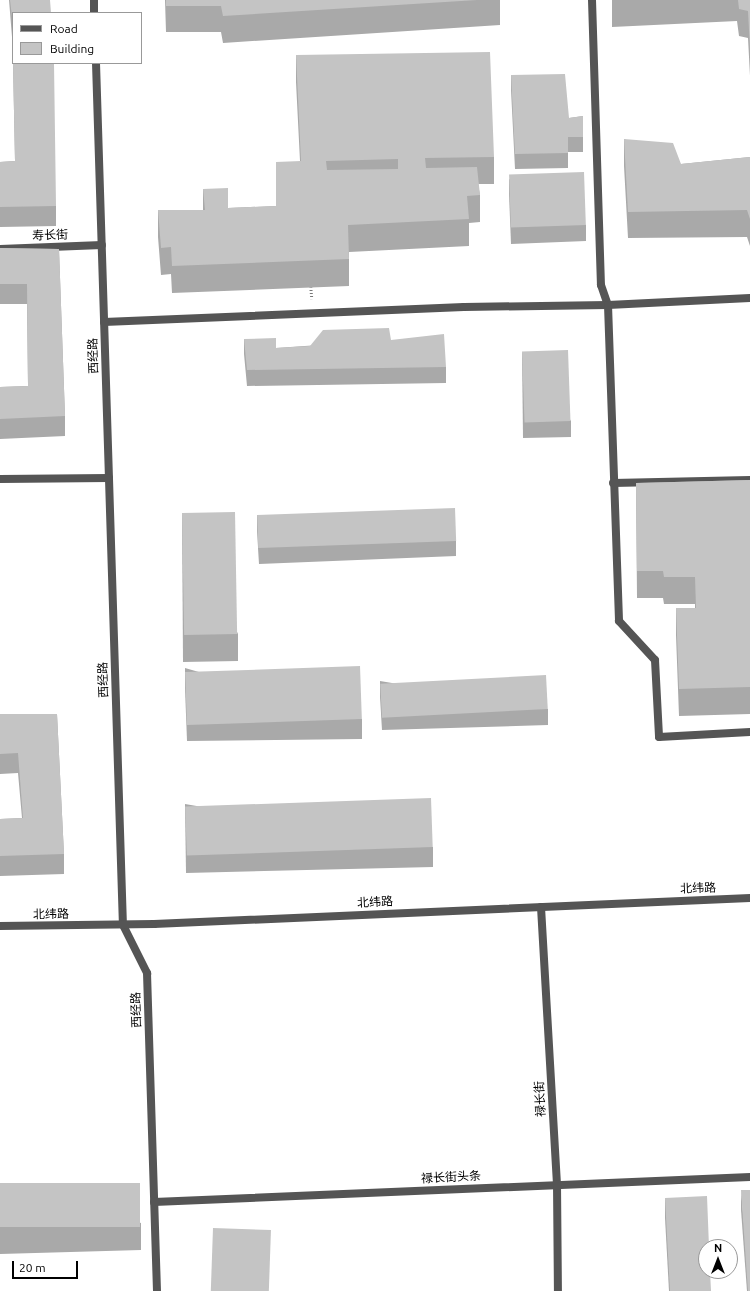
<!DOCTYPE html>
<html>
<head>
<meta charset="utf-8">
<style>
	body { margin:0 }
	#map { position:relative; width:750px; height:1291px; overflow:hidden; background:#fff; font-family:Ubuntu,"Noto Sans SC",sans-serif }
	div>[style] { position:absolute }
	.path>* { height:2.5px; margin-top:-1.25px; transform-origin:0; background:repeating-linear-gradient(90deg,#777 0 1px,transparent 0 3px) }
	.service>* { height:8px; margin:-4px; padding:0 4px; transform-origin:4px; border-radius:4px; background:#555 }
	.minor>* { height:8px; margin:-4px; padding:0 4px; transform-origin:4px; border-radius:4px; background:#555 }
	.tertiary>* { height:8px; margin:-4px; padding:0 4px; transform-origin:4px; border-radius:4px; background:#555 }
	.wall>* { inset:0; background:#a9a9a9 }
	.building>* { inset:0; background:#c4c4c4; transform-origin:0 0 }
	span { translate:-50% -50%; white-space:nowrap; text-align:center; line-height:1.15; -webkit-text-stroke:3px #fff; paint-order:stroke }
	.street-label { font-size:12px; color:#000 }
	.legend { position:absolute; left:12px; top:12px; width:130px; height:52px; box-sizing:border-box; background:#fff; border:1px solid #999; margin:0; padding:5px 7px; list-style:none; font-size:12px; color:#000 }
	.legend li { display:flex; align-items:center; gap:8px; height:20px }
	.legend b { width:20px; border:1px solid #999 }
	.north { position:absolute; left:698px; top:1239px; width:40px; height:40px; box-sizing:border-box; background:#fff; border:1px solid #999; border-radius:50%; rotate:0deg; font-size:11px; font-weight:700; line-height:16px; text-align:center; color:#000 }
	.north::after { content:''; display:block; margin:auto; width:14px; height:18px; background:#000; clip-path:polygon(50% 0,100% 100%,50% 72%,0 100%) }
	.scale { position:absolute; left:12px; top:1261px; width:66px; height:18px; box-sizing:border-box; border:2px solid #000; border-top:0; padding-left:5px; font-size:12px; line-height:14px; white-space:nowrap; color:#000; -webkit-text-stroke:3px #fff; paint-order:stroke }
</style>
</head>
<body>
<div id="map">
	<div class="path">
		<div style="left:311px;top:287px;width:12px;rotate:85deg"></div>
	</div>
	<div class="service">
		<div style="left:592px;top:0;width:285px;rotate:88.2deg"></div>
		<div style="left:601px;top:285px;width:21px;rotate:71deg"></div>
		<div style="left:608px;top:305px;width:316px;rotate:88deg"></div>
		<div style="left:619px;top:621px;width:53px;rotate:47.3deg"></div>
		<div style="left:655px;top:660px;width:77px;rotate:87deg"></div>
		<div style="left:659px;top:737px;width:91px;rotate:-3.1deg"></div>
		<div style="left:104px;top:322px;width:360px;rotate:-2.4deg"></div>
		<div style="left:464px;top:307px;width:144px;rotate:-0.8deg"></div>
		<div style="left:608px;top:305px;width:142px;rotate:-2.8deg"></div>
		<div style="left:613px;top:483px;width:137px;rotate:-1.3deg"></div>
		<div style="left:123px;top:925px;width:54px;rotate:63.4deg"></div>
		<div style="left:147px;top:973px;width:318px;rotate:88.2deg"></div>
		<div style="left:154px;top:1202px;width:597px;rotate:-2.4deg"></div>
	</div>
	<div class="minor">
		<div style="left:94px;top:0;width:13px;rotate:90deg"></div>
		<div style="left:96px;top:63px;width:862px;rotate:88.21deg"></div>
		<div style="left:0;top:249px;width:102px;rotate:-2.2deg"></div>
		<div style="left:0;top:479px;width:109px;rotate:-0.5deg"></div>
		<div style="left:541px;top:907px;width:277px;rotate:86.7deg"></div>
		<div style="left:557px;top:1184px;width:107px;rotate:89.5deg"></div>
	</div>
	<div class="tertiary">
		<div style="left:0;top:926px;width:154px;rotate:-0.7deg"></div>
		<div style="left:154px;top:924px;width:597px;rotate:-2.5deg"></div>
	</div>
	<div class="wall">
		<div style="clip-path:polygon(9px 0,50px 0,13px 13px,13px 37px,12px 37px)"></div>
		<div style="clip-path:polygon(165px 0,500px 0,500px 25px,223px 43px,221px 32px,166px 32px)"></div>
		<div style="clip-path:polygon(612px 0,750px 0,750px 76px,748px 38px,739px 36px,737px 21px,612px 27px)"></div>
		<div style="clip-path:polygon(296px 55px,494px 157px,494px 184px,478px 184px,480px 195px,480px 222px,469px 223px,469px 246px,349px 252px,349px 286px,172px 293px,171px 274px,161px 275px,158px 237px,158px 210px,203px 210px,203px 189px,228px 208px,276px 206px,300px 161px,296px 82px)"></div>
		<div style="clip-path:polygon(13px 63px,56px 206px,56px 226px,0 227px,0 162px,15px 161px)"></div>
		<div style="clip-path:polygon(511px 75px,569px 118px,583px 116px,583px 152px,568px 152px,568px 168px,515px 169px,511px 90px)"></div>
		<div style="clip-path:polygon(624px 139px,681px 164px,750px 157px,750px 246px,747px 237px,628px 238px,624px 166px)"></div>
		<div style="clip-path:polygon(509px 179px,586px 225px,586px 241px,511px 244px,509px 194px)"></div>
		<div style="clip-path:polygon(0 248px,59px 249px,65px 416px,65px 436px,0 439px,0 387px,28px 386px,27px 304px,0 304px)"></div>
		<div style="clip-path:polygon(244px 339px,276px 348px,391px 340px,446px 367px,446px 383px,247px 386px,244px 354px)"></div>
		<div style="clip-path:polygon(522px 352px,571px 421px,571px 437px,523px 438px)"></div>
		<div style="clip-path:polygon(750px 480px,750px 714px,679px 716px,676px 635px,676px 608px,695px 608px,695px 604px,664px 604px,663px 598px,637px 598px,636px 483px)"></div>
		<div style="clip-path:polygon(182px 513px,238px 634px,238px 661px,183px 662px)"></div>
		<div style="clip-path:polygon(257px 515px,456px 541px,456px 556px,259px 564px,257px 531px)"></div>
		<div style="clip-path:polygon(185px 668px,362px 719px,362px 739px,187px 741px,185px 688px)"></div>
		<div style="clip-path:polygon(380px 681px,548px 709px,548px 725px,382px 730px,380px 697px)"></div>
		<div style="clip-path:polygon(0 714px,57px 714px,64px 854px,64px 874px,0 876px,0 819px,22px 818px,18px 773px,0 774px)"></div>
		<div style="clip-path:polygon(185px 804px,433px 847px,433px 867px,186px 873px)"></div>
		<div style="clip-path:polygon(0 1183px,141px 1223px,141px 1250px,0 1254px)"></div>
		<div style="clip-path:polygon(741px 1190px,750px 1291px,747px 1291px,741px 1210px)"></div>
		<div style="clip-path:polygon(665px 1198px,711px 1291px,669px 1291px,665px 1218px)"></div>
	</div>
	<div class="building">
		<div style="clip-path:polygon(10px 0,50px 0,51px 13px,13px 13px,13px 17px,12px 17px)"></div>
		<div style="clip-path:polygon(166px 0,477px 0,223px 16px,221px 6px,166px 6px)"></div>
		<div style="clip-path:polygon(738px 0,750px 0,750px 49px,748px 11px,739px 9px)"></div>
		<div style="clip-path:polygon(evenodd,490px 52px,494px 157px,425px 158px,426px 168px,477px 167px,480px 195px,467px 196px,469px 219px,348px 225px,349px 259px,172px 266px,171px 247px,161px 248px,158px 210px,205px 210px,203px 189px,228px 188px,228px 208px,276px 206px,276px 162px,301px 161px,296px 55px,490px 52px,398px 159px,398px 169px,327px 170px,326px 161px,398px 159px)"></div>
		<div style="clip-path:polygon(13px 63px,54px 63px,56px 206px,0 207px,0 162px,15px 161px)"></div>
		<div style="clip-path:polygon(565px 74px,569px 118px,583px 116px,583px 137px,568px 137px,568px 153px,515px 154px,511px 75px)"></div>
		<div style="clip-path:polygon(624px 139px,673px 143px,681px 164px,750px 157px,750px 219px,747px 210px,628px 212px)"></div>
		<div style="left:584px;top:172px;width:53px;height:75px;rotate:88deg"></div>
		<div style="clip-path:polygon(0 248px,59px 249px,65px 416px,0 419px,0 387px,28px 386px,27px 284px,0 284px)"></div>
		<div style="clip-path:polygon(389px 328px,391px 340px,444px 334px,446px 367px,247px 370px,244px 339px,276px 338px,276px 348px,310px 346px,323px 330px)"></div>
		<div style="left:568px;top:350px;width:71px;height:46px;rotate:88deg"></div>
		<div style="clip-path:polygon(750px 480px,750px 687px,679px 689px,676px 608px,696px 608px,695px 577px,664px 577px,663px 571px,637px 571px,636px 483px)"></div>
		<div style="left:455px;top:508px;width:33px;height:198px;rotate:88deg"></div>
		<div style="left:235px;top:512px;width:122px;height:53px;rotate:89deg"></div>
		<div style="left:360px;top:666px;width:53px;height:175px;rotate:88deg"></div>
		<div style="left:546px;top:675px;width:34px;height:166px;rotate:87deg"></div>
		<div style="clip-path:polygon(0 714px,57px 714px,64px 854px,0 856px,0 819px,23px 818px,18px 753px,0 754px)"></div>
		<div style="left:431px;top:798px;width:49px;height:246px;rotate:88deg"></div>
		<div style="left:0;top:1183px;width:140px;height:44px"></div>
		<div style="clip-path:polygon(741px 1190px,750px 1190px,750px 1291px,748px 1291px)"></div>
		<div style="clip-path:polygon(707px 1196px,709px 1247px,706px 1247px,706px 1271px,710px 1271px,711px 1291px,670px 1291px,665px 1198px)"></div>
		<div style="left:213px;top:1228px;width:58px;height:63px;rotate:2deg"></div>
	</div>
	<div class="street-label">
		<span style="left:50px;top:235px;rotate:-2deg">寿长街</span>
		<span style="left:93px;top:356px;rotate:-92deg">西经路</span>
		<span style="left:103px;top:680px;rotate:-92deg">西经路</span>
		<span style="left:698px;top:888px;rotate:-2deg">北纬路</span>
		<span style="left:375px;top:902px;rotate:-3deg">北纬路</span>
		<span style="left:51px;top:914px;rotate:-1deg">北纬路</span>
		<span style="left:136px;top:1010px;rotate:-92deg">西经路</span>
		<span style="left:540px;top:1099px;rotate:-93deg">禄长街</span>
		<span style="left:451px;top:1177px;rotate:-3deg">禄长街头条</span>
	</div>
	<ul class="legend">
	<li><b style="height:5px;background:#555"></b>Road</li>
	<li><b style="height:11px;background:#c4c4c4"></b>Building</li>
	</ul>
	<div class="north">N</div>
	<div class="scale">20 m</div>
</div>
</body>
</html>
